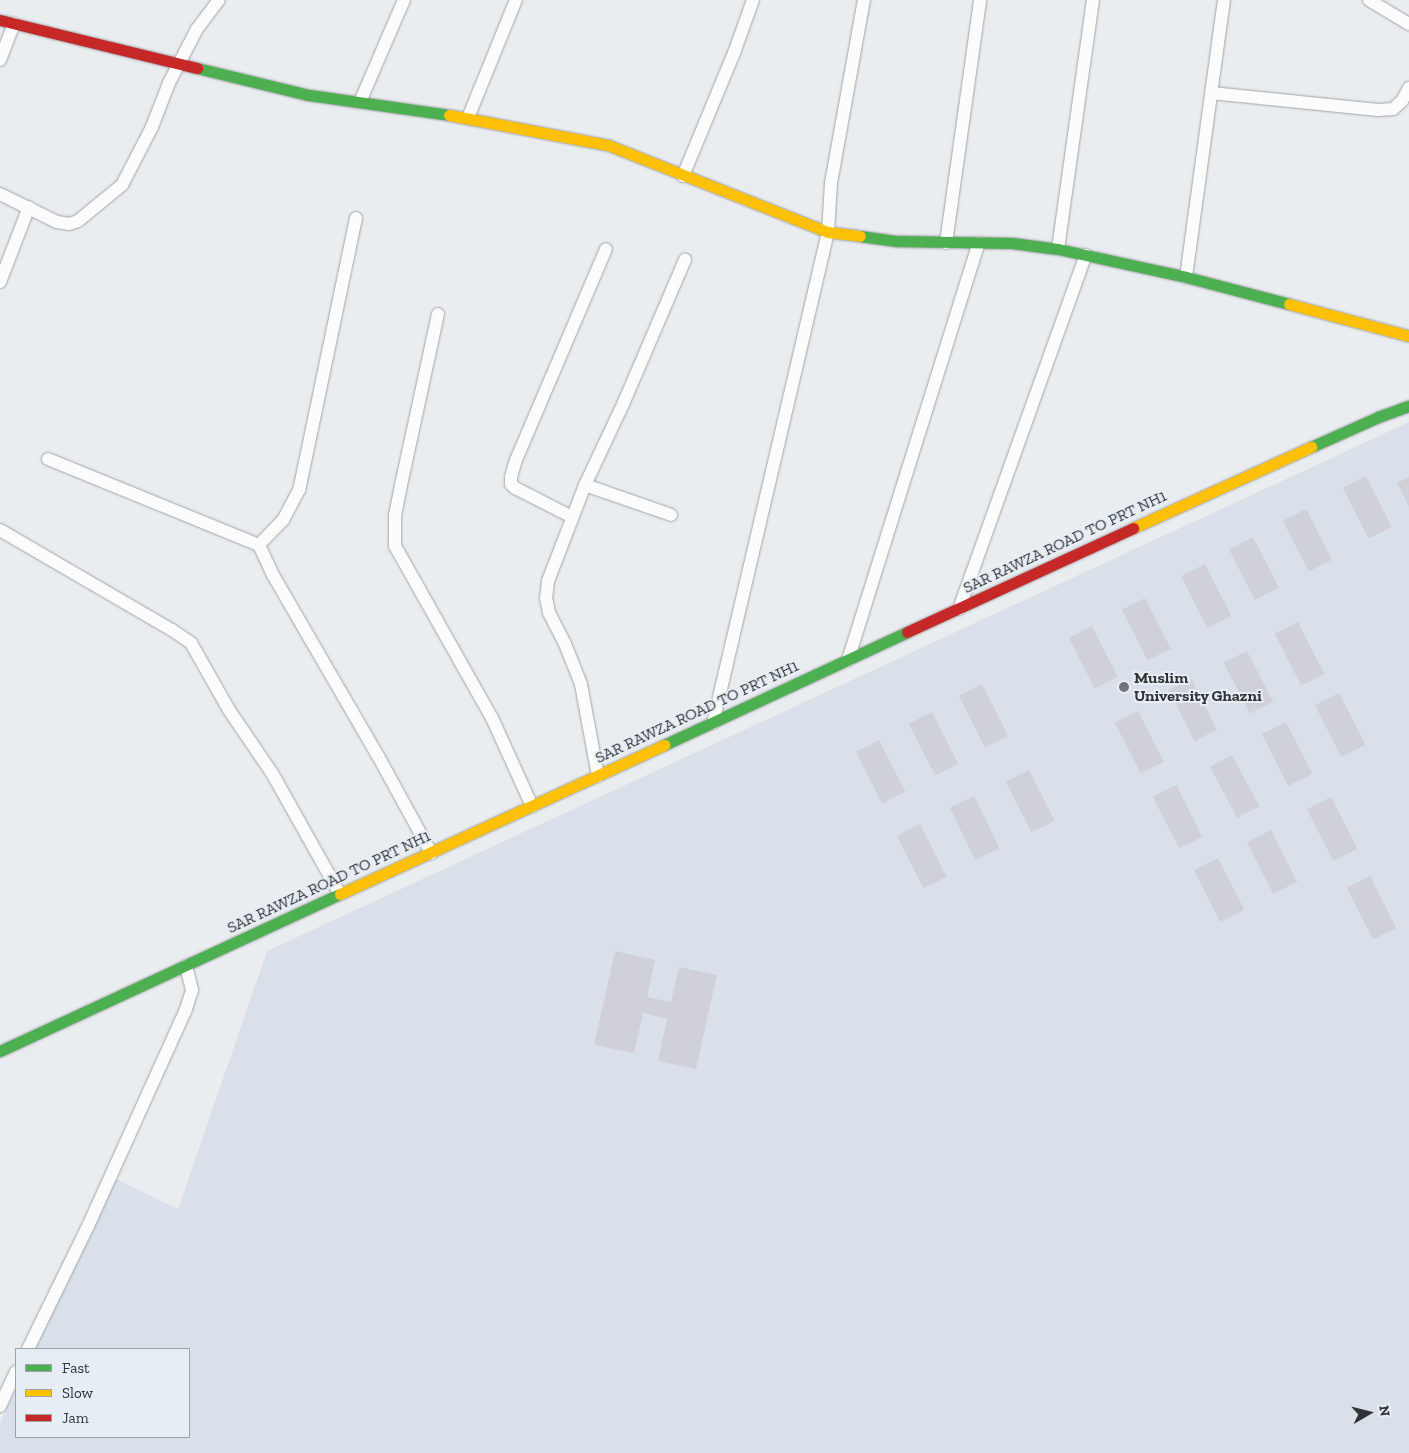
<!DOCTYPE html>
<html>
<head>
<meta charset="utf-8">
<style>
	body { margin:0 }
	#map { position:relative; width:1409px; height:1453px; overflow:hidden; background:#eaedf0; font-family:"Zilla Slab",serif }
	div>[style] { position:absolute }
	.built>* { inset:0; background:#d9e0e9 }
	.building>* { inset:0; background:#d0d0d9; transform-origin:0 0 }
	.roads { filter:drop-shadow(0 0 1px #a2a4a7) drop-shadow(0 0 1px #a2a4a7) }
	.street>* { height:12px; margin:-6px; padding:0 6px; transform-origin:6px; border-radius:6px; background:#fcfcfd }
	.fast>* { height:11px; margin:-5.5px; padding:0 5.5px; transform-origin:5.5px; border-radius:5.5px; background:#4caf50 }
	.slow>* { height:11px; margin:-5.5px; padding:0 5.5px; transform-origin:5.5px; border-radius:5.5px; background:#ffc107 }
	.jam>* { height:11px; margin:-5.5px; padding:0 5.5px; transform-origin:5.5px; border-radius:5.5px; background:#c62828 }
	.dots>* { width:14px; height:14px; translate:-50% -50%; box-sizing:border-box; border:2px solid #e6edf4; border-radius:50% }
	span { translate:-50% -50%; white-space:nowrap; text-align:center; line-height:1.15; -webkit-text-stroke:4px #e6edf4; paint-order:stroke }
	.street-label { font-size:16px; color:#313437 }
	.poi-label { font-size:16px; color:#313437; font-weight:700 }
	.left { translate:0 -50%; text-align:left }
	.legend { position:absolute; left:15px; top:1348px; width:175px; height:90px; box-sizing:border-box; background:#e6edf4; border:1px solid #9ea3a8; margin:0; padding:6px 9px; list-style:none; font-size:15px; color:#313437 }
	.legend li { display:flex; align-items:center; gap:10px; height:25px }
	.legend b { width:25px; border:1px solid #9ea3a8 }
	.north { position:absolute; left:1344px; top:1388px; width:50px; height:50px; -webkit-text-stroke:4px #e6edf4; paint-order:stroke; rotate:82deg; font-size:14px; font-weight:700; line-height:20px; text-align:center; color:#313437 }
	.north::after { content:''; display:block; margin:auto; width:18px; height:22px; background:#313437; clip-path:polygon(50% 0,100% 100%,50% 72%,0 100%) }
</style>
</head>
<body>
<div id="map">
	<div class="built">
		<div style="clip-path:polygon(1409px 422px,1409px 1453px,0 1453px,0 1423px,16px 1389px,16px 1437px,189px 1437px,189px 1349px,35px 1349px,116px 1179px,178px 1209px,267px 951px)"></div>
	</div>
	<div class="building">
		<div style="left:1366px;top:476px;width:57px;height:26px;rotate:63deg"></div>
		<div style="clip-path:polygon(1409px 477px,1409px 507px,1397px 483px)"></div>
		<div style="left:1306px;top:509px;width:57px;height:26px;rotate:63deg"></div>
		<div style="left:1253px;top:537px;width:57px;height:27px;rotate:63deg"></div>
		<div style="left:1205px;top:564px;width:58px;height:27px;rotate:63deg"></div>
		<div style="left:1145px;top:598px;width:57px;height:26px;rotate:63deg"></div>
		<div style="left:1298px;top:622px;width:58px;height:26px;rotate:63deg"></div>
		<div style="left:1092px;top:626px;width:57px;height:26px;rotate:63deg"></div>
		<div style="left:1247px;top:651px;width:57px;height:26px;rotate:63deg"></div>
		<div style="left:1191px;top:679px;width:57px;height:25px;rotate:63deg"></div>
		<div style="left:982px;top:684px;width:58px;height:26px;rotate:63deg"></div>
		<div style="left:1339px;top:693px;width:58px;height:27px;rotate:63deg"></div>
		<div style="left:1138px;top:711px;width:57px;height:26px;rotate:63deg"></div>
		<div style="left:932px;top:712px;width:58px;height:26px;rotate:63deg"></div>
		<div style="left:1286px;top:722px;width:58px;height:27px;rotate:63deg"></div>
		<div style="left:879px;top:740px;width:58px;height:26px;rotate:63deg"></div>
		<div style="left:1232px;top:755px;width:58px;height:25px;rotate:62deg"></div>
		<div style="left:1029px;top:770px;width:57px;height:26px;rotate:63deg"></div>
		<div style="left:1176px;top:785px;width:58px;height:26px;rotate:63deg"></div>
		<div style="left:974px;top:796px;width:58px;height:27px;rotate:64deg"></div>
		<div style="left:1331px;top:797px;width:58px;height:27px;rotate:63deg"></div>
		<div style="left:920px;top:824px;width:59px;height:26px;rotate:63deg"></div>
		<div style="left:1271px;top:830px;width:58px;height:27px;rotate:63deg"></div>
		<div style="left:1218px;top:858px;width:58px;height:27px;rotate:63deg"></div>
		<div style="left:1370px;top:876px;width:58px;height:26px;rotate:63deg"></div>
		<div style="clip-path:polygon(615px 951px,655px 960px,647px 997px,671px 1002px,679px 967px,717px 975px,696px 1069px,658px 1061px,667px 1019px,643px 1013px,634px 1053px,594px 1045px)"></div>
	</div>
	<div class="roads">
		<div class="street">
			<div style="left:1369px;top:0;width:47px;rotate:31deg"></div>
			<div style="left:0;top:60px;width:39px;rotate:-69deg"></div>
			<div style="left:1211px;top:93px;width:168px;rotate:5.8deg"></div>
			<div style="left:1378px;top:110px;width:15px;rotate:-4deg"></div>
			<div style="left:1393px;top:109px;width:12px;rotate:-42deg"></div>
			<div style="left:1402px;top:101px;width:15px;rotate:-62deg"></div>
			<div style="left:360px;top:102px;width:111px;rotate:-66.7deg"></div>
			<div style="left:468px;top:118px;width:127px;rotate:-67.9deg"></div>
			<div style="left:683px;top:176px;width:133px;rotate:-67.5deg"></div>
			<div style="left:734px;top:53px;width:56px;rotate:-70.3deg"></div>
			<div style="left:0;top:194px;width:64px;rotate:26.2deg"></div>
			<div style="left:57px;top:222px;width:12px;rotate:9deg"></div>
			<div style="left:69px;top:224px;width:9px;rotate:-18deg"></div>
			<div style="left:78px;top:221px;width:57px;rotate:-39.3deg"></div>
			<div style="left:122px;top:185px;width:65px;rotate:-62.7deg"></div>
			<div style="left:152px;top:127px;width:47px;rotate:-68.9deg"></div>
			<div style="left:169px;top:83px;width:61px;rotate:-62.6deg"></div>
			<div style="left:197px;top:29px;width:36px;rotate:-53deg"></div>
			<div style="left:356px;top:218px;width:278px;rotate:101.8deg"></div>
			<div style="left:299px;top:490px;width:34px;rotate:118deg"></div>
			<div style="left:283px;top:520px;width:35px;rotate:134deg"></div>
			<div style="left:259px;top:545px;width:33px;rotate:65deg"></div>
			<div style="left:273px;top:575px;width:209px;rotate:59.9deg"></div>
			<div style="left:378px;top:756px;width:111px;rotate:61.3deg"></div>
			<div style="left:946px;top:243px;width:245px;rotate:-82deg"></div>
			<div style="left:1058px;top:249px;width:251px;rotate:-82deg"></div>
			<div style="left:1186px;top:277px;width:280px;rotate:-82.2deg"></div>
			<div style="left:0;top:282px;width:80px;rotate:-68.9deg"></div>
			<div style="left:438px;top:314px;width:175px;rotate:102.2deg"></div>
			<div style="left:401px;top:485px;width:31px;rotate:101deg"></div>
			<div style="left:395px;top:515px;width:31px;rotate:90deg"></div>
			<div style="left:395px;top:546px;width:197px;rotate:60.6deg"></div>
			<div style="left:492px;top:718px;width:97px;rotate:65.6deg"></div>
			<div style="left:48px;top:459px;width:228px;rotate:22.2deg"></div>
			<div style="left:585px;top:485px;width:91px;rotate:19.2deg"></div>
			<div style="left:572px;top:517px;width:64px;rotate:-153deg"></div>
			<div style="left:515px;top:488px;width:6px;rotate:-135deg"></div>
			<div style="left:511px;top:484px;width:7px;rotate:-90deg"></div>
			<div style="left:511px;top:477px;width:18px;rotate:-74deg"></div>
			<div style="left:516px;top:460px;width:229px;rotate:-66.9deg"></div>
			<div style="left:0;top:530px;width:199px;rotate:30.2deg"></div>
			<div style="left:172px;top:630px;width:23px;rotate:34deg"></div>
			<div style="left:191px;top:643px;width:77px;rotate:60.4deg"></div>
			<div style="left:229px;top:710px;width:76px;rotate:55.7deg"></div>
			<div style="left:272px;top:773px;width:139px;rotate:60.7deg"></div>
			<div style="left:959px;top:609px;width:376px;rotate:-70.3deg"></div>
			<div style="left:848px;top:660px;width:437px;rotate:-72.6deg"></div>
			<div style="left:713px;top:723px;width:504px;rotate:-76.82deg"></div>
			<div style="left:828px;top:232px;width:49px;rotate:-86.5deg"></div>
			<div style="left:831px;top:183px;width:186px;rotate:-79.8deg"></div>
			<div style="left:598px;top:776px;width:94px;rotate:-100.5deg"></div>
			<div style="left:581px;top:684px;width:43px;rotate:-111.8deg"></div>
			<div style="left:565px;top:644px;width:36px;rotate:-117deg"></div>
			<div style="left:549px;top:612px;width:14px;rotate:-102deg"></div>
			<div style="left:546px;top:598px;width:17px;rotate:-83deg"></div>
			<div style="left:548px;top:581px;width:103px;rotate:-68.9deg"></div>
			<div style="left:585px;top:485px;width:92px;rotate:-64.8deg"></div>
			<div style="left:624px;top:402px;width:155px;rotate:-66.8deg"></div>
			<div style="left:28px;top:1349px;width:139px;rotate:-64deg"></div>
			<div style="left:89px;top:1224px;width:236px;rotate:-65.7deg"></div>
			<div style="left:186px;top:1009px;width:20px;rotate:-72deg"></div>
			<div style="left:192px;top:990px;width:25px;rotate:-104deg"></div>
			<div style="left:0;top:1406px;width:38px;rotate:-65deg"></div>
		</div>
		<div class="fast">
			<div style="left:197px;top:68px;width:115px;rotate:13.6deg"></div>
			<div style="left:309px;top:95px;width:141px;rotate:8.1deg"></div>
			<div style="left:860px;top:236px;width:37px;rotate:8deg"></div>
			<div style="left:897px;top:241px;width:115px;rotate:1deg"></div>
			<div style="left:1012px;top:243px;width:46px;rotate:7.4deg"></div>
			<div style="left:1058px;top:249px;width:131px;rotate:12.3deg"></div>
			<div style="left:1186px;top:277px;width:106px;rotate:14.7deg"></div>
			<div style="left:1311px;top:447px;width:73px;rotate:-24.1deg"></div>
			<div style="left:1378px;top:417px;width:33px;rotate:-20deg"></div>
			<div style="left:664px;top:745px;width:268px;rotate:-24.9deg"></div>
			<div style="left:0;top:1051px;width:374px;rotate:-24.8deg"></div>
		</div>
		<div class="slow">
			<div style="left:449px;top:115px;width:162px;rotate:10.7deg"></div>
			<div style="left:608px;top:145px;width:237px;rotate:21.6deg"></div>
			<div style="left:828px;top:232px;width:32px;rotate:7deg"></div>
			<div style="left:1289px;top:304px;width:124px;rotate:14.9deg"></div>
			<div style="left:1133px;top:528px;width:196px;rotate:-24.5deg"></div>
			<div style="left:340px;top:894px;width:357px;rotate:-24.7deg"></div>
		</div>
		<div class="jam">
			<div style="left:0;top:20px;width:203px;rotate:13.7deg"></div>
			<div style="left:907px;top:632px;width:249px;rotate:-24.7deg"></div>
		</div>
	</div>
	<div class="dots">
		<div style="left:1124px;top:687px;background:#727578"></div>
	</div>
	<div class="street-label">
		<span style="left:1065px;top:542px;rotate:-25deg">SAR RAWZA ROAD TO PRT NH1</span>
		<span style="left:697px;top:712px;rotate:-25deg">SAR RAWZA ROAD TO PRT NH1</span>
		<span style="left:329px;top:882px;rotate:-25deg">SAR RAWZA ROAD TO PRT NH1</span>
	</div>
	<div class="poi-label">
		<span class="left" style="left:1134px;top:687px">Muslim<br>University Ghazni</span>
	</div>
	<ul class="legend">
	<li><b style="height:6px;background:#4caf50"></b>Fast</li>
	<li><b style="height:6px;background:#ffc107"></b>Slow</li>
	<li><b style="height:6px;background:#c62828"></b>Jam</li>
	</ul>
	<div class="north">N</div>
</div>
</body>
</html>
